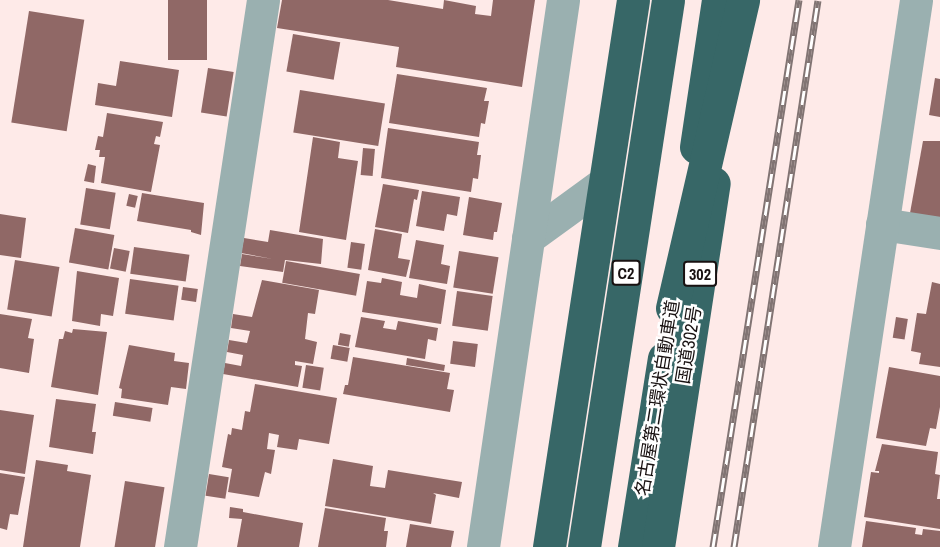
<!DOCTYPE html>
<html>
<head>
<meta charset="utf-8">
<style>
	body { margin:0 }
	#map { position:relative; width:940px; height:547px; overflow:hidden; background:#feeae8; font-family:"Archivo Narrow","Noto Sans JP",sans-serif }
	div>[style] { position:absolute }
	.building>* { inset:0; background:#906866; transform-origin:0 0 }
	.minor>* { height:33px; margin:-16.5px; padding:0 16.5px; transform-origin:16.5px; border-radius:16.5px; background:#9ab0b0 }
	.highway>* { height:33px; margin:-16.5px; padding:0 16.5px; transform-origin:16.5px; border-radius:16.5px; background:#376767 }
	.rail>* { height:7px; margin-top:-3.5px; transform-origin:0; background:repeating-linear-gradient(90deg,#fff 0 14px,#817473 0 28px); box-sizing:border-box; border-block:2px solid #817473 }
	.highway-bridge>* { height:33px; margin:-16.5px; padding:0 16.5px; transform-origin:16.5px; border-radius:16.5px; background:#376767 }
	span { translate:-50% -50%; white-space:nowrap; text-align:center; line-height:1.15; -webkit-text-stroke:5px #fff; paint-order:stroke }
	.shield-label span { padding:2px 4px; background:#fff; border:2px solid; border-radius:4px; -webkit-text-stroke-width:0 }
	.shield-label { font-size:16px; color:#181111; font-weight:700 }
	.street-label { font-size:18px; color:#181111 }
</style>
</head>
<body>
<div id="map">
	<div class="building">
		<div style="left:168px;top:0;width:39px;height:60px"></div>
		<div style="clip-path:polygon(282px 0,388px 0,443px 9px,444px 0,476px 6px,475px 14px,491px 16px,493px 0,535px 0,522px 87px,396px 67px,399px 47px,277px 28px)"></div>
		<div style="left:29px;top:11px;width:56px;height:113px;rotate:9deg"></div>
		<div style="left:293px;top:34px;width:48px;height:38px;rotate:10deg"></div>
		<div style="clip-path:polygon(120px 61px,179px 70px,172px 117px,95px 105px,98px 83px,116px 86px)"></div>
		<div style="left:208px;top:68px;width:26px;height:45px;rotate:9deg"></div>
		<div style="clip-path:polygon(397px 74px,487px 88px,484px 101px,489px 101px,485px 124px,481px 123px,479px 137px,389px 123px)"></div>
		<div style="clip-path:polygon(935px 78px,940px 79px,940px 117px,929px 115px)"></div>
		<div style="left:300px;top:90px;width:86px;height:43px;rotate:9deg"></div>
		<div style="clip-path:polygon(107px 113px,163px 122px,160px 137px,156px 136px,154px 144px,160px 145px,151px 192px,101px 183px,105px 157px,99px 157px,100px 150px,95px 150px,98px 136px,103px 137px)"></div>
		<div style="clip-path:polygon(388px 128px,479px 142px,477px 155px,481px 155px,478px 179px,473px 178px,471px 192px,381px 178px)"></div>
		<div style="clip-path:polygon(313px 137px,340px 142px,338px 158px,358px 161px,346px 240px,299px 232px)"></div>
		<div style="clip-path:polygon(923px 141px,940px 141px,940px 218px,910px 213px)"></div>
		<div style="left:363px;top:148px;width:12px;height:27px;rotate:5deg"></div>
		<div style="clip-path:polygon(88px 164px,96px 166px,94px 183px,84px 181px)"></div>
		<div style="clip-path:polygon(383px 184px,419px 190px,417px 200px,414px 199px,408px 233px,375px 227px)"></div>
		<div style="left:86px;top:188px;width:30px;height:37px;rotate:9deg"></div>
		<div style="clip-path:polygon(422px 191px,460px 197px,457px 216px,447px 214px,444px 231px,416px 226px)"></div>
		<div style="clip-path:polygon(142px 193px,204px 203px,201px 235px,191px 232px,191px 230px,137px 221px)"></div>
		<div style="left:129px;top:194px;width:9px;height:12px;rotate:13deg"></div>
		<div style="clip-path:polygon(469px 197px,502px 203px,497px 232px,494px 232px,493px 240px,463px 235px)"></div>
		<div style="clip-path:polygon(0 214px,26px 218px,21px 258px,0 255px)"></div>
		<div style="left:75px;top:228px;width:40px;height:35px;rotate:10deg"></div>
		<div style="clip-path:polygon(375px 229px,402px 234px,398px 258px,410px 260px,406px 277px,368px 270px)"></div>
		<div style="clip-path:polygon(270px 230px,323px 239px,321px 264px,285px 260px,283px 272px,240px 266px,242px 254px,273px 259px,241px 253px,244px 238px,268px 242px)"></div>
		<div style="clip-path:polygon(416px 240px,444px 245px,441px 264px,450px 266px,447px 284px,409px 278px)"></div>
		<div style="left:351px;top:242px;width:14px;height:26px;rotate:8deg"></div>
		<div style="left:134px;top:247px;width:56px;height:27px;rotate:8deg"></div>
		<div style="left:114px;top:248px;width:16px;height:21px;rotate:11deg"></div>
		<div style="left:459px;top:251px;width:40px;height:37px;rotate:9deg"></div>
		<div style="left:15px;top:260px;width:45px;height:50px;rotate:9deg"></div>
		<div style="left:286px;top:261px;width:75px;height:22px;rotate:10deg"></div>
		<div style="clip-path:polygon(77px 271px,119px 278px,113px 316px,101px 314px,100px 326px,72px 321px)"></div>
		<div style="clip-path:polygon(382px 278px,402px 282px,400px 295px,417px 298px,419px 284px,446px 290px,441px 324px,362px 312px,367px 281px,381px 283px)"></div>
		<div style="left:130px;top:279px;width:49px;height:35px;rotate:8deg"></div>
		<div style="clip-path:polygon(262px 280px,319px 290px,315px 314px,308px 313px,305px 339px,317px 342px,313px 364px,295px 361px,295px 365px,302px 366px,298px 387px,223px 374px,225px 363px,241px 366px,243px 355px,227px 352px,229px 340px,247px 343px,250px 331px,231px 328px,233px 314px,252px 317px)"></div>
		<div style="clip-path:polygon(932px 282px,940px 284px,940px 367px,919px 364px,921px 353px,911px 351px,917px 313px,926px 314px)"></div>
		<div style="left:183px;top:287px;width:15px;height:13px;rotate:8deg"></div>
		<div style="left:457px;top:291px;width:36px;height:35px;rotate:8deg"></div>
		<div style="clip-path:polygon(0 314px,32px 319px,28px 338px,34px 339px,29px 373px,0 368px)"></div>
		<div style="clip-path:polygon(361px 317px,385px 321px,383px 328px,396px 330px,398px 321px,438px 328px,436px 341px,428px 339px,425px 359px,355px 347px)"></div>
		<div style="left:896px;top:317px;width:12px;height:21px;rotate:9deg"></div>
		<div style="clip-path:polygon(73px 329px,107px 332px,98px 395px,51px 387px,59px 339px,63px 339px,65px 331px,72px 333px)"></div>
		<div style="left:340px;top:333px;width:11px;height:12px;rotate:10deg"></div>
		<div style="left:453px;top:341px;width:25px;height:23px;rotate:7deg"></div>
		<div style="clip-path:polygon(129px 345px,175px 353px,174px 361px,189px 363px,186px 389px,171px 387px,168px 405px,121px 398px,122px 389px,119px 388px)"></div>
		<div style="left:333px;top:345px;width:17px;height:14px;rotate:10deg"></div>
		<div style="clip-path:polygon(353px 357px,450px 373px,447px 389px,454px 390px,450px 412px,343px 394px,345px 385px,348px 385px)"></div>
		<div style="clip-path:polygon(407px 358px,445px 365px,444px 371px,406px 365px)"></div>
		<div style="left:306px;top:365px;width:18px;height:23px;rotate:9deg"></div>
		<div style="clip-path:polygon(889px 367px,940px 376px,940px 407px,936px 429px,930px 428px,926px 446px,876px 438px)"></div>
		<div style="clip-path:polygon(255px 384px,337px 398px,329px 444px,299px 439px,297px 450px,277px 447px,279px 435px,269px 433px,267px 449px,275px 450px,271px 474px,265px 472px,259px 497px,228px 492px,232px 469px,222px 467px,228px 434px,231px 435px,232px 428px,242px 430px,245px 411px,250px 412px)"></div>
		<div style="clip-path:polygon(56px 399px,96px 404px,92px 432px,96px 432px,93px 454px,49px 447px)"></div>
		<div style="left:115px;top:402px;width:38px;height:14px;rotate:9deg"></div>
		<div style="clip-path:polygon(0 410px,34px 415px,25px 474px,0 470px)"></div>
		<div style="clip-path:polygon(882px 444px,938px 452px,935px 474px,940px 475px,937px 499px,940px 499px,940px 529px,864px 517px,871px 472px,879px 473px,879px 471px,875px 471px)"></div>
		<div style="clip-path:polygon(333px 459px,373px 466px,370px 486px,385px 488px,388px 470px,462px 482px,459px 498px,433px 493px,436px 495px,431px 524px,325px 506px)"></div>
		<div style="clip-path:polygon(36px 460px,68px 465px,67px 471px,91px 475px,80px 547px,23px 547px)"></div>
		<div style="clip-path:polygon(0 473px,25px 477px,18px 515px,10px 514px,7px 530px,0 528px)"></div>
		<div style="left:209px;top:474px;width:20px;height:22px;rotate:9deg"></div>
		<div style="left:125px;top:481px;width:40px;height:67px;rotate:9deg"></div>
		<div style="clip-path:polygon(230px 507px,243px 509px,243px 512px,303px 523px,299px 547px,237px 547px,242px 519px,229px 518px)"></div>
		<div style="clip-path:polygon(325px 508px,386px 518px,384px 531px,388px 531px,386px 547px,318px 547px)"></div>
		<div style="clip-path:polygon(866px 521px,916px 528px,915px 534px,922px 535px,923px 529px,940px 531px,940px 547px,862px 547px)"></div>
		<div style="clip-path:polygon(410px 524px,454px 531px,451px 547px,406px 547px)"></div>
	</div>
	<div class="minor">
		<div style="left:882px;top:224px;width:59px;rotate:8.8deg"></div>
		<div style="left:528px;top:238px;width:95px;rotate:-36deg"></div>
		<div style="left:180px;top:547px;width:553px;rotate:-81.37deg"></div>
		<div style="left:483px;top:547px;width:553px;rotate:-81.68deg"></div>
		<div style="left:834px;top:547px;width:553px;rotate:-81.47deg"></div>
	</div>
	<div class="highway">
		<div style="left:696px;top:147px;width:149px;rotate:-81.5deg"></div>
		<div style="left:549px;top:547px;width:553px;rotate:-81.27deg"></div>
		<div style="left:584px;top:547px;width:553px;rotate:-81.27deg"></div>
		<div style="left:634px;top:547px;width:191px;rotate:-81deg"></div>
		<div style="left:658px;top:547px;width:368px;rotate:-81.3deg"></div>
	</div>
	<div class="rail">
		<div style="left:713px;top:547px;width:554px;rotate:-81.07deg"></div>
		<div style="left:734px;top:547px;width:553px;rotate:-81.27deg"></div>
	</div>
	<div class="highway-bridge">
		<div style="left:672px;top:308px;width:316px;rotate:-77deg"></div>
	</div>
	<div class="shield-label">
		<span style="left:626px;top:273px">C2</span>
		<span style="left:700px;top:274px">302</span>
	</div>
	<div class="street-label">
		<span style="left:689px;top:345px;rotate:-81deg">国道302号</span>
		<span style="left:658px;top:398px;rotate:-81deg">名古屋第二環状自動車道</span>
	</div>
</div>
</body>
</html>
